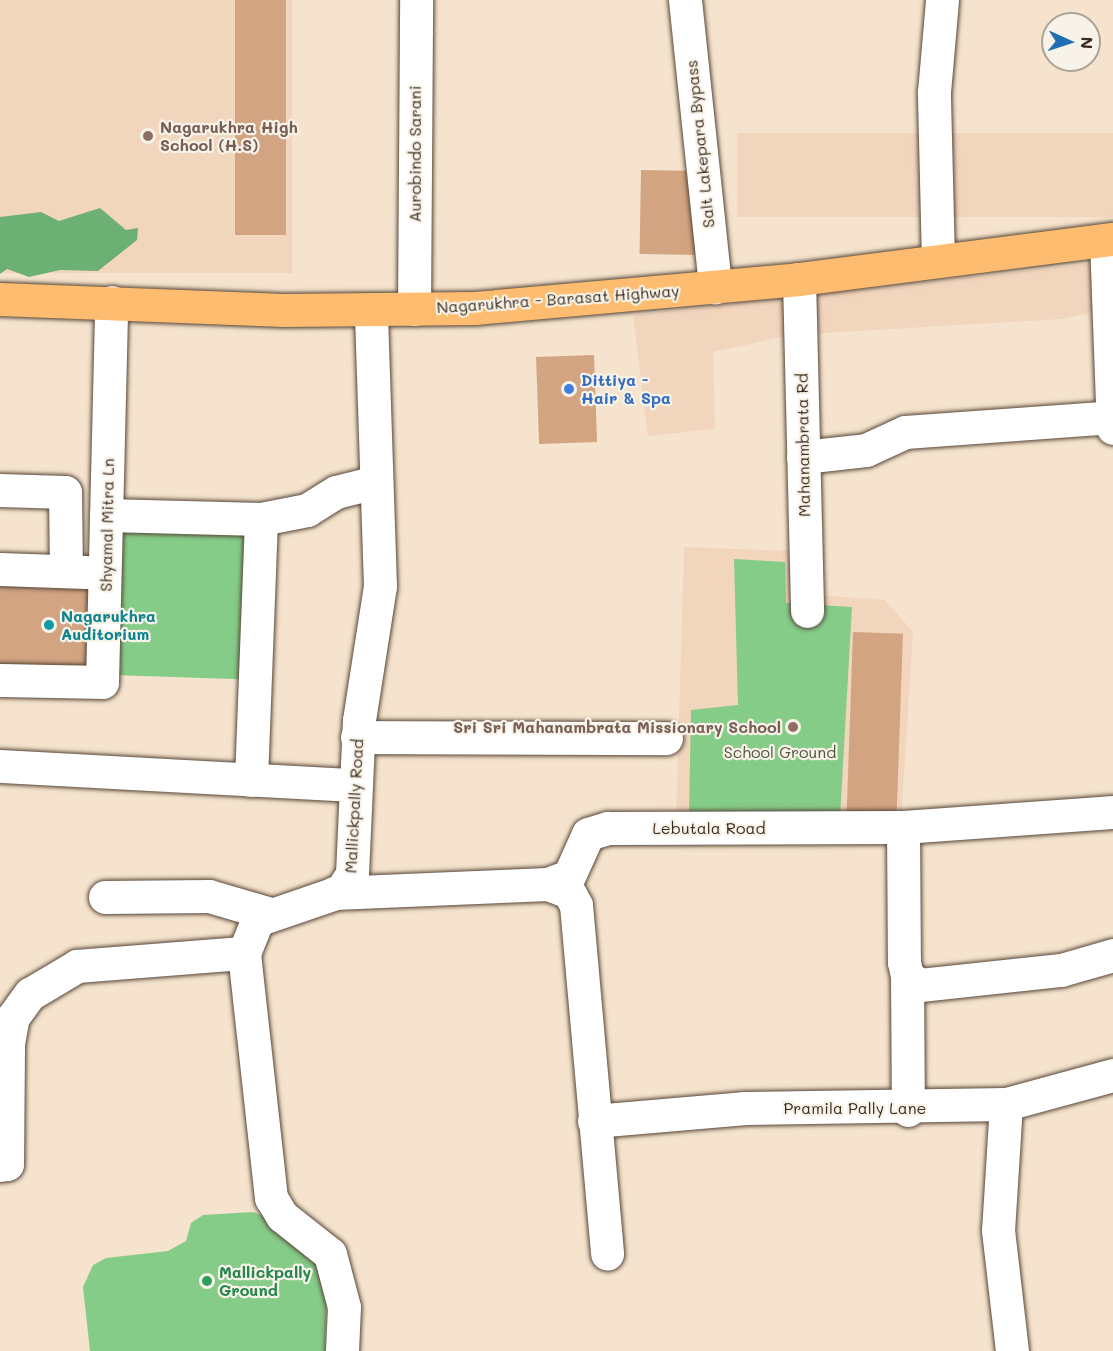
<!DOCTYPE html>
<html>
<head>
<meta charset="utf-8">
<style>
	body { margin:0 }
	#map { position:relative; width:1113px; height:1351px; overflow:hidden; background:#f5e3cd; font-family:Mali,sans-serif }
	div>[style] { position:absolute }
	.built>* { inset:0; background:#f1d5bd; transform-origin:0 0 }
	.green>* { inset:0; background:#85cc88; transform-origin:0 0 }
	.forest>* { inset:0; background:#6cb074 }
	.building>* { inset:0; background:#d2a482; transform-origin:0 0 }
	.roads { filter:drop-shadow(0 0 2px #574638) drop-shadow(0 0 2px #574638) }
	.minor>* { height:33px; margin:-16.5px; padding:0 16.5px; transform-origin:16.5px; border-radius:16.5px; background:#fff }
	.major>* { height:33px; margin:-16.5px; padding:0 16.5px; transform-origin:16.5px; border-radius:16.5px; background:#fdbc6f }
	.dots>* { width:16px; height:16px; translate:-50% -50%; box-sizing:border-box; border:3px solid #f7f3e8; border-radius:50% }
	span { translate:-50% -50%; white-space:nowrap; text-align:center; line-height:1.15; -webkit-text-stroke:4.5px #f7f3e8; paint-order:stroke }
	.education-label { font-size:16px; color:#785e54; font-weight:700 }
	.left { translate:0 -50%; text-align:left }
	.right { translate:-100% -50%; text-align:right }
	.street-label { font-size:16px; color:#3b2a1e }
	.shop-label { font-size:16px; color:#366cbe; font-weight:700 }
	.culture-label { font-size:16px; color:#0d838f; font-weight:700 }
	.park-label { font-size:16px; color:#4e5238 }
	.leisure-label { font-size:16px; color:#27864d; font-weight:700 }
	.north { position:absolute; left:1041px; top:12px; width:60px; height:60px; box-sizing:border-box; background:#f7f3e8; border:2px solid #aca397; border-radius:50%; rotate:93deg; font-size:16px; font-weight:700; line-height:24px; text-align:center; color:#3b2a1e }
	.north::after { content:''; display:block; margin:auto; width:21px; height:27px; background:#1f6fb2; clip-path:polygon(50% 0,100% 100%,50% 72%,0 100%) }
</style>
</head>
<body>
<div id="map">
	<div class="built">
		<div style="left:0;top:0;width:292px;height:273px"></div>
		<div style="left:1113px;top:133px;width:84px;height:376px;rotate:90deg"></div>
		<div style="clip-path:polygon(1113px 261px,1113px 308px,1061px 319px,791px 335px,713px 352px,715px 429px,648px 436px,633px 315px)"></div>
		<div style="clip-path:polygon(684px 547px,792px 551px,793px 593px,885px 600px,913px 632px,901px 822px,676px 826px)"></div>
	</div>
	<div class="green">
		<div style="left:118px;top:523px;width:135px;height:152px;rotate:2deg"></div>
		<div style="clip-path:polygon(734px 559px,785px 562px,786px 603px,852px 607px,840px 817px,689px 814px,691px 710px,738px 705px)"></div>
		<div style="clip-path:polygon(253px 1212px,266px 1217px,327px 1274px,325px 1351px,90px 1351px,83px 1287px,93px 1265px,106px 1258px,168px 1251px,186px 1241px,191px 1223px,203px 1215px)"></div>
	</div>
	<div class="forest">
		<div style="clip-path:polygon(100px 208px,126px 230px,138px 228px,137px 240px,98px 271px,60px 270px,29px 277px,7px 269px,0 274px,0 217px,41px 212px,59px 221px)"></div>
	</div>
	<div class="building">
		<div style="left:235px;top:0;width:51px;height:235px"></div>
		<div style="left:700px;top:171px;width:84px;height:59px;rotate:91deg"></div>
		<div style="left:594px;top:355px;width:87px;height:58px;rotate:88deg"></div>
		<div style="left:0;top:575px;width:99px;height:99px;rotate:1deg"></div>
		<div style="left:853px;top:632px;width:50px;height:184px;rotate:2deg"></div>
	</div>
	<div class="roads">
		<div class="minor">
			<div style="left:685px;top:0;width:289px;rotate:84deg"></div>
			<div style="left:1106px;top:240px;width:188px;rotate:87.9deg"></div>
			<div style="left:938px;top:261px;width:169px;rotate:-91.4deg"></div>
			<div style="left:934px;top:92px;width:92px;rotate:-85deg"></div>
			<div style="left:799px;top:279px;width:332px;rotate:88.6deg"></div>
			<div style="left:414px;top:309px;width:309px;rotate:-89.6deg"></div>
			<div style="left:803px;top:457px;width:63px;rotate:-6.3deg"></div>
			<div style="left:866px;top:450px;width:43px;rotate:-24.8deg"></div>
			<div style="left:905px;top:432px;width:208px;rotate:-4.1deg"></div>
			<div style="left:0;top:490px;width:65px;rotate:1.8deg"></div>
			<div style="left:65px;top:492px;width:78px;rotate:89.3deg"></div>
			<div style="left:106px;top:515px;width:155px;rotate:1.5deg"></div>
			<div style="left:261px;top:519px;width:47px;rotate:-11.1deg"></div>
			<div style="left:307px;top:510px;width:34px;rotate:-32deg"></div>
			<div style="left:336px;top:492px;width:38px;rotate:-14deg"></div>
			<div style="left:0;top:569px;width:86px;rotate:2deg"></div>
			<div style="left:0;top:680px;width:102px;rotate:1.1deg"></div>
			<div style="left:102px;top:682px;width:380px;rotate:-88.6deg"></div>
			<div style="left:357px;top:737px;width:309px;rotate:0.2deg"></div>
			<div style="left:0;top:766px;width:356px;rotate:3.1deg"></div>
			<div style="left:251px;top:780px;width:261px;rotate:-87.8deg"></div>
			<div style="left:903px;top:827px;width:135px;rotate:89.6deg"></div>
			<div style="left:904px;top:962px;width:14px;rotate:78deg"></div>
			<div style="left:907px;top:976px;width:16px;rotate:35deg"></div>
			<div style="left:920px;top:985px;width:142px;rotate:-6.1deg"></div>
			<div style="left:1061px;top:970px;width:54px;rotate:-16.1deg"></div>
			<div style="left:548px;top:884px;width:22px;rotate:21deg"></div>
			<div style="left:569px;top:892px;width:15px;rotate:62deg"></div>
			<div style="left:576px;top:905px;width:350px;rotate:84.9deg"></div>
			<div style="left:334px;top:893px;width:214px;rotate:-2.4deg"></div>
			<div style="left:548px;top:884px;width:22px;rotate:-21deg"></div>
			<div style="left:569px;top:876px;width:46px;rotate:-65.7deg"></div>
			<div style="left:588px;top:834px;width:21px;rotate:-17deg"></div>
			<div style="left:608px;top:828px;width:295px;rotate:-0.2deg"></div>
			<div style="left:903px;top:827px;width:211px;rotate:-4.1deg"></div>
			<div style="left:105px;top:897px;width:104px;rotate:-0.6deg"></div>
			<div style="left:209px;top:896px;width:60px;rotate:16.3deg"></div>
			<div style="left:907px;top:976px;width:134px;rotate:89.6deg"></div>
			<div style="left:1006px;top:1104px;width:126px;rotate:93.6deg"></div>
			<div style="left:998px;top:1230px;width:122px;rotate:83.4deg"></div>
			<div style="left:594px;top:1121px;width:152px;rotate:-4.9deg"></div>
			<div style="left:745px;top:1108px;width:261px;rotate:-0.9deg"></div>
			<div style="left:1006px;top:1104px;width:111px;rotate:-15.2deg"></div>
			<div style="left:0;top:1165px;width:7px;rotate:-8deg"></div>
			<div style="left:7px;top:1164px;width:120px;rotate:-89.5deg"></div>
			<div style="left:8px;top:1044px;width:27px;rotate:-80deg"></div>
			<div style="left:13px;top:1017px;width:29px;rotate:-54deg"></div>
			<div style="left:30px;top:994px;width:55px;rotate:-30.8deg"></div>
			<div style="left:77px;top:966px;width:168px;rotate:-4.5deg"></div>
			<div style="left:342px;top:1351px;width:44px;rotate:-87.4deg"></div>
			<div style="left:344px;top:1307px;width:55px;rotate:-104.8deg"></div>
			<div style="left:330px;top:1254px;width:61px;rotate:-141.6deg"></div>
			<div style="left:282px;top:1216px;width:21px;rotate:-121deg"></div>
			<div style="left:271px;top:1198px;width:246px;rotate:-96.3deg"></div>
			<div style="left:244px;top:953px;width:35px;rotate:-68deg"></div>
			<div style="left:257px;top:920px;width:89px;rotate:-19deg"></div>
			<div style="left:341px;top:891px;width:20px;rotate:-57deg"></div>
			<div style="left:352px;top:874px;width:154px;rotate:-87.4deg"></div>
			<div style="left:359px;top:720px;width:136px;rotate:-81.1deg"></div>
			<div style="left:380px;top:586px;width:277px;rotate:-91.9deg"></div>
		</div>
		<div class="major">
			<div style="left:0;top:299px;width:284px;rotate:2.2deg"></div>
			<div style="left:284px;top:310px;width:191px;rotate:-0.6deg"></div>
			<div style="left:475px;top:308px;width:325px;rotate:-5.1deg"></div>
			<div style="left:799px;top:279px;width:317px;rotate:-7.3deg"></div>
		</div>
	</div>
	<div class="dots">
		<div style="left:148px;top:136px;background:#8d6e63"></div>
		<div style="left:569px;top:389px;background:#3f7fe0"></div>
		<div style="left:49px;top:625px;background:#0f9aa8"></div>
		<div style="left:793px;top:727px;background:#8d6e63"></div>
		<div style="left:207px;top:1281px;background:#2e9e5b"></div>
	</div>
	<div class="education-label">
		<span class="left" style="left:160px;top:136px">Nagarukhra High<br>School (H.S)</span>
		<span class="right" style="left:781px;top:727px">Sri Sri Mahanambrata Missionary School</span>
	</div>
	<div class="street-label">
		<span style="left:700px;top:144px;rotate:-96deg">Salt Lakepara Bypass</span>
		<span style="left:415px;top:154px;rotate:-90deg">Aurobindo Sarani</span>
		<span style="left:558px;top:299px;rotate:-4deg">Nagarukhra - Barasat Highway</span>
		<span style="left:803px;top:445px;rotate:-91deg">Mahanambrata Rd</span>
		<span style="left:107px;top:525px;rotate:-89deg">Shyamal Mitra Ln</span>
		<span style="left:354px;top:806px;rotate:-87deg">Mallickpally Road</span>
		<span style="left:709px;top:828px">Lebutala Road</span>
		<span style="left:855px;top:1108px">Pramila Pally Lane</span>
	</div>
	<div class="shop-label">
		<span class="left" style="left:581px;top:389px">Dittiya -<br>Hair &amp; Spa</span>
	</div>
	<div class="culture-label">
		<span class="left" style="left:61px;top:625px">Nagarukhra<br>Auditorium</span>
	</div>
	<div class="park-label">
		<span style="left:780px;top:752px">School Ground</span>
	</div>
	<div class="leisure-label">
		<span class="left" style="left:219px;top:1281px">Mallickpally<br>Ground</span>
	</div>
	<div class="north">N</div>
</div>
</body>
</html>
